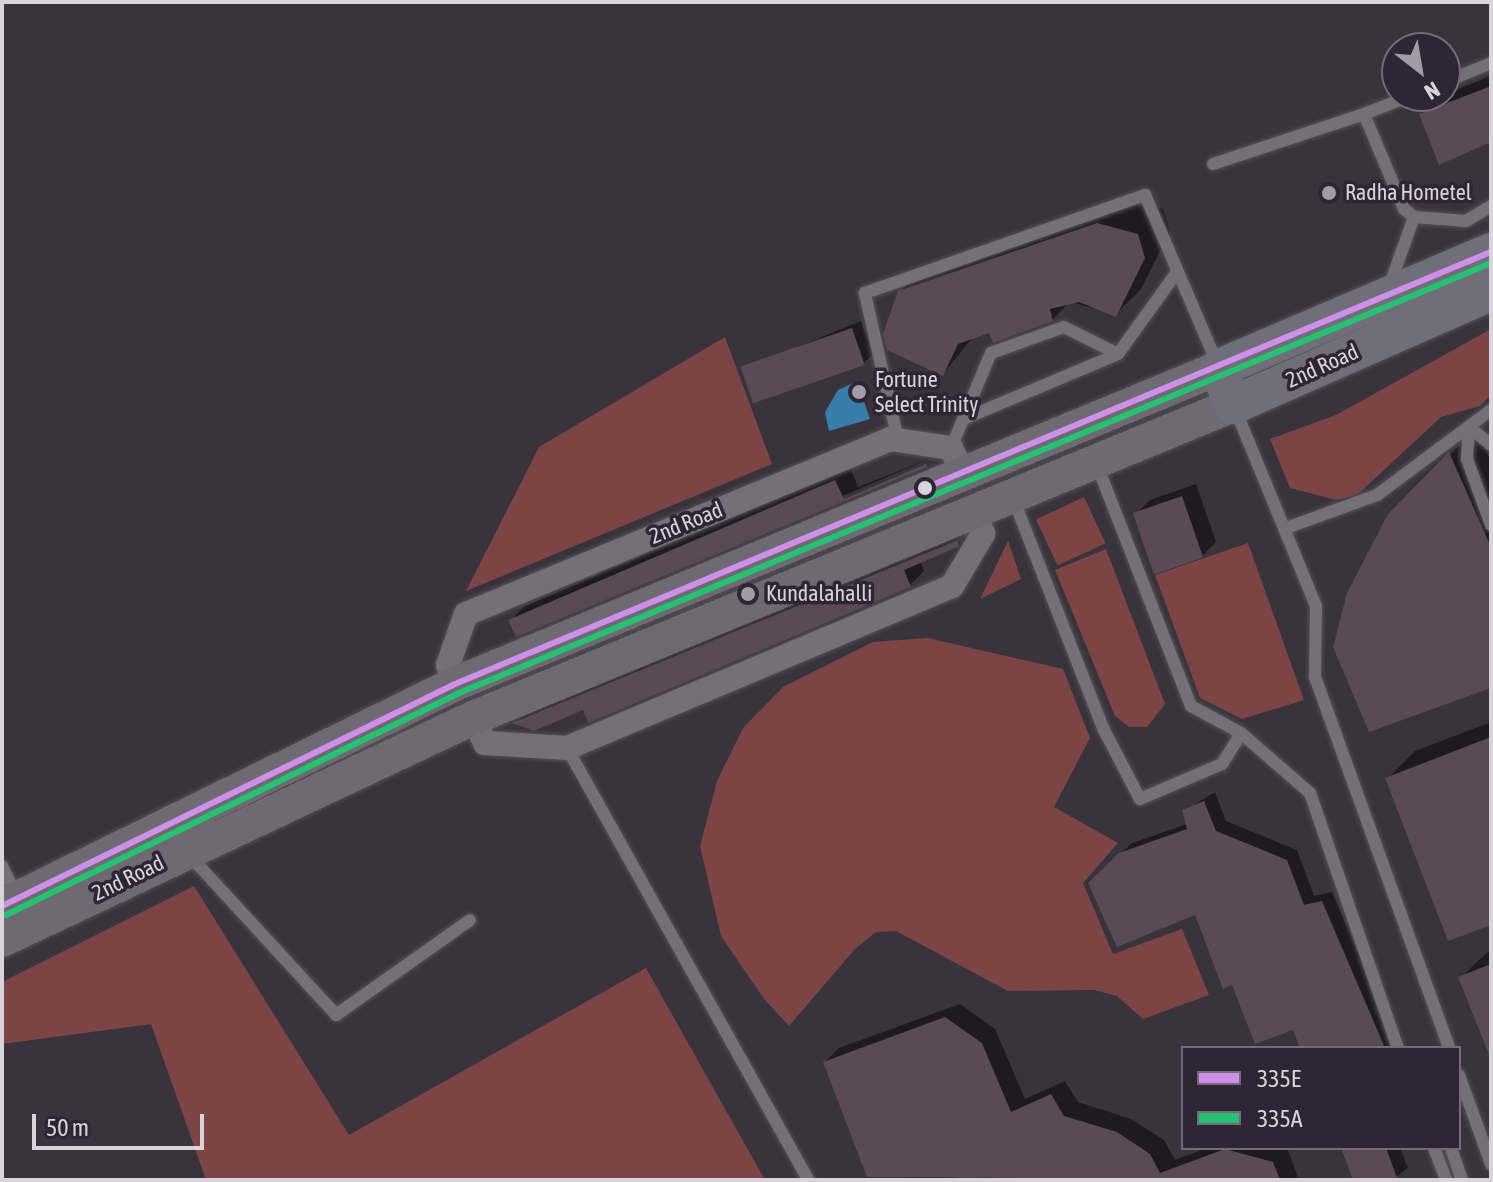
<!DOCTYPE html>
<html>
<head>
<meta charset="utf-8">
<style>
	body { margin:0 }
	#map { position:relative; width:1493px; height:1182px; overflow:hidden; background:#38333c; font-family:"Asap Condensed",sans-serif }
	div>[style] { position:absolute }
	.green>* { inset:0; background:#7d4446; transform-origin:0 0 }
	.water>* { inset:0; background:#367daa }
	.shadow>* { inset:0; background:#0007 }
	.building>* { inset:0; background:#5a4a56; transform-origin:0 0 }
	.roads { filter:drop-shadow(0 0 2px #545057) drop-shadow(0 0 2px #545057) }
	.lane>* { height:12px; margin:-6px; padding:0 6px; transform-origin:6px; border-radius:6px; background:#747078 }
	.street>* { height:24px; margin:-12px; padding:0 12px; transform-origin:12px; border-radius:12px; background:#747078 }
	.secondary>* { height:34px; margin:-17px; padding:0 17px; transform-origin:17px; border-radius:17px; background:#6e6a74 }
	.primary>* { height:38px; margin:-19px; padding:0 19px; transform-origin:19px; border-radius:19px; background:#706e79 }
	.bus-1>* { height:6px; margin:-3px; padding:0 3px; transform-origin:3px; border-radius:3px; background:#ce8fe9 }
	.bus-2>* { height:6px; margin:-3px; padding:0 3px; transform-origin:3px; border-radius:3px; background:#26c172 }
	.dots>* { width:22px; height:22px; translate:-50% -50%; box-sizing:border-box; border:4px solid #2f2535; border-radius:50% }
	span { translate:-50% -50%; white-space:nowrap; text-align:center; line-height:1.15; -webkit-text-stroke:7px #2f2535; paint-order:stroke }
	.poi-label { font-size:22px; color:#d9d3dd }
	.left { translate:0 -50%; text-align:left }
	.street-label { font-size:22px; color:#d9d3dd }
	.frame { position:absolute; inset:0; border:4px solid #d9d3dd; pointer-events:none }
	.legend { position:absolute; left:1181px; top:1046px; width:280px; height:104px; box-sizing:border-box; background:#2f2535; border:2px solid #736b78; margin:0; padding:10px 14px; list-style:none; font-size:24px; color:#d9d3dd }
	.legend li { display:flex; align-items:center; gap:16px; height:40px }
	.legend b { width:40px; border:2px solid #736b78 }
	.north { position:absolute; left:1381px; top:32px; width:80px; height:80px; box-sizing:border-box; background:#2f2535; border:2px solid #736b78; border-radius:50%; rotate:149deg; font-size:22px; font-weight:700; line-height:32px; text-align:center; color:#d9d3dd }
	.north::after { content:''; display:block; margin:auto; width:28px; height:36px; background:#a19ba5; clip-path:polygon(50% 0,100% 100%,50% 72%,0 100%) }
	.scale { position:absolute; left:32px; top:1114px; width:172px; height:36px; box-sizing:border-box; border:4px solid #d9d3dd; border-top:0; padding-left:10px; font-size:24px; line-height:28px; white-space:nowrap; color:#d9d3dd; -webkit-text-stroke:6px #2f2535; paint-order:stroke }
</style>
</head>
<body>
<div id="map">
	<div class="green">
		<div style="clip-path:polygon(1491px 329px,1491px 395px,1480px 406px,1441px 417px,1357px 495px,1336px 500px,1290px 488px,1270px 439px,1336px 415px)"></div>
		<div style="clip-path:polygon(725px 337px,772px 464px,466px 591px,539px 447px)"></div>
		<div style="left:1084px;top:497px;width:51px;height:53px;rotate:65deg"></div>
		<div style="clip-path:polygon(1008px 540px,1021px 579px,980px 599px,1008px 541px)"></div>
		<div style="clip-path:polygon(1248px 543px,1304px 700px,1242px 719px,1200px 698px,1155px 575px)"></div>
		<div style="clip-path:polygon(1106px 549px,1165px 704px,1147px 727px,1129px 727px,1115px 716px,1055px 570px)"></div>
		<div style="clip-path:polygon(928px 638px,1063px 669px,1090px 738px,1054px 807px,1118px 843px,1083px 883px,1113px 954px,1182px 929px,1209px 995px,1143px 1019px,1117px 996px,1094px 990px,1008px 991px,896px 931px,876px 932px,855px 949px,789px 1026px,764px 999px,721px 936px,700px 846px,717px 781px,743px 728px,783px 687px,873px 642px)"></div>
		<div style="clip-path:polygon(194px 886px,349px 1135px,646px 968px,765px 1180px,206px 1180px,151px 1024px,2px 1044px,2px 982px)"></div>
	</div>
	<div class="water">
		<div style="clip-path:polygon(857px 381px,870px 419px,829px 431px,825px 412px,838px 390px)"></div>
	</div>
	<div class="shadow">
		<div style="clip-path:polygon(1491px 76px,1491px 140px,1421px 115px,1440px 96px)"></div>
		<div style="clip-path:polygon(1124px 199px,1163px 209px,1170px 231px,1141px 289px,1116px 314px,1070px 302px,1052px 320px,974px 336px,943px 374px,900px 292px,925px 266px)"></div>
		<div style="clip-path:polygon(861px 321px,873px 354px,864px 363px,744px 369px)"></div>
		<div style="clip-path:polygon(1477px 428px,1491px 463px,1491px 686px,1390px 515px)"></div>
		<div style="clip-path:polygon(934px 457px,517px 635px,511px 620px,525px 606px,850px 467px,858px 487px)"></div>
		<div style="clip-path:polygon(1196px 484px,1216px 542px,1202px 556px,1136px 514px,1150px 500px)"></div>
		<div style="clip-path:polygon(971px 531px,920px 561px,924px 571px,910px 585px,589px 720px,584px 707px,516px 723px,529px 710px)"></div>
		<div style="clip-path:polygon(1491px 722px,1491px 922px,1388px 778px,1415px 751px)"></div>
		<div style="clip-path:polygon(1215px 792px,1226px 821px,1297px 850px,1314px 896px,1332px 892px,1399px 1048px,1302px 1048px,1294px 1027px,1233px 982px,1196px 913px,1090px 883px,1132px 843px,1187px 824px,1184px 811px)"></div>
		<div style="clip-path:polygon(1491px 949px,1491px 1055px,1461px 977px)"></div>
		<div style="clip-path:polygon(960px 1004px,995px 1029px,1025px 1099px,1065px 1081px,1078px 1102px,1131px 1119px,1164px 1140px,1175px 1160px,1207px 1148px,1287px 1148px,1299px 1180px,976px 1180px,972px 1170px,949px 1180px,869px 1175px,825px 1062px,839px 1048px)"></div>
		<div style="clip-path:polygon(1342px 1148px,1400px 1148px,1408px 1168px,1392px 1180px,1355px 1180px)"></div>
	</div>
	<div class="building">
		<div style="clip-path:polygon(1491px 86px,1491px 142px,1439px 165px,1419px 114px)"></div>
		<div style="clip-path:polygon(1097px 223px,1138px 234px,1145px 258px,1116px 317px,1079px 302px,1050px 309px,1053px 321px,993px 343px,989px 333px,958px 344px,943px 376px,887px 350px,883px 334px,898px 291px)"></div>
		<div style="left:852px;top:328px;width:39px;height:118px;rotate:71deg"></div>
		<div style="clip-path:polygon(1449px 452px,1491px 547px,1491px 688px,1369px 732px,1333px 647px,1347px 593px,1388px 514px)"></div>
		<div style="clip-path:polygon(926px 464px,927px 467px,516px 637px,508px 620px,835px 480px,844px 499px)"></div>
		<div style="left:1182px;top:496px;width:65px;height:52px;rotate:71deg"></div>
		<div style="clip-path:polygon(958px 540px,958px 547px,904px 570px,911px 587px,588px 723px,583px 710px,534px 731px,512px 723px)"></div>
		<div style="clip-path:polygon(1491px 737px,1491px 925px,1448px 941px,1385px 778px)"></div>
		<div style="clip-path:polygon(1204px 801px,1216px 831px,1287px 860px,1304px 905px,1322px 901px,1385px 1048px,1300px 1048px,1293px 1030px,1255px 1044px,1232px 985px,1223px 989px,1195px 915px,1117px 947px,1088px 883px,1119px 853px,1187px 829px,1182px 810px)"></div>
		<div style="clip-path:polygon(1491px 964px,1491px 1057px,1490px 1057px,1458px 977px)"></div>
		<div style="clip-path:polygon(945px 1017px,982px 1043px,1011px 1112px,1051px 1094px,1064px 1116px,1117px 1132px,1150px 1154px,1160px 1173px,1225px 1149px,1273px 1162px,1280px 1180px,867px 1177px,823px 1062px)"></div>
		<div style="clip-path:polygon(1341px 1148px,1386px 1148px,1398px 1180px,1353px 1180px)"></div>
	</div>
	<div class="roads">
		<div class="lane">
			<div style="left:1445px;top:82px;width:50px;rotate:-22.4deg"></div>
			<div style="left:1410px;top:96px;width:49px;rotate:158.6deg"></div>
			<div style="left:1364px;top:114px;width:103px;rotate:67.2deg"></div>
			<div style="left:1404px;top:209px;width:13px;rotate:39deg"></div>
			<div style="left:1414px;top:217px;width:52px;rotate:4.4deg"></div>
			<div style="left:1466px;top:221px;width:29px;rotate:-31deg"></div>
			<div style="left:1213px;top:164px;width:159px;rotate:-18.3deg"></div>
			<div style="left:1389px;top:287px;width:74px;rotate:-70.3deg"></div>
			<div style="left:1236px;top:411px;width:211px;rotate:67.7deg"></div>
			<div style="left:1316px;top:606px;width:71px;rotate:90.8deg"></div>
			<div style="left:1315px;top:677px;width:394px;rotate:70.1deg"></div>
			<div style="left:966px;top:418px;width:165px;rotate:-22.8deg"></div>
			<div style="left:1118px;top:354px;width:101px;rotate:-54.3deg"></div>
			<div style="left:1469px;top:427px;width:32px;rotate:94deg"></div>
			<div style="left:1467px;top:459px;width:70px;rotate:70deg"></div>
			<div style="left:1469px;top:427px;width:28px;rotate:39deg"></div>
			<div style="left:898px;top:440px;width:151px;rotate:-102.7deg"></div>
			<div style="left:865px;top:293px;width:297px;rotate:-19.3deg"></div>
			<div style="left:1145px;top:195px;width:185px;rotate:66.8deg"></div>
			<div style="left:951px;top:448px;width:103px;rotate:-67.2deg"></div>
			<div style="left:991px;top:353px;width:77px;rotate:-19.6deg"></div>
			<div style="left:1064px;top:327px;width:60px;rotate:26.6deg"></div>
			<div style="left:1097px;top:465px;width:259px;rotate:68.7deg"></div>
			<div style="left:1191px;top:706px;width:57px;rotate:28.4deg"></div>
			<div style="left:1241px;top:733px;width:91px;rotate:41deg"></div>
			<div style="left:1310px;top:793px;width:270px;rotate:71deg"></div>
			<div style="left:1013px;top:498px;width:247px;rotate:68.6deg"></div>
			<div style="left:1103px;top:728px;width:80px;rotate:62.5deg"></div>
			<div style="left:1140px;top:799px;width:89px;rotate:-23.1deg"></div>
			<div style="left:1222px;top:764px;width:36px;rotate:-58deg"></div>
			<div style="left:1286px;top:528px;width:97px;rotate:-19.9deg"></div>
			<div style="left:1377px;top:495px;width:142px;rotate:-36.7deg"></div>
			<div style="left:567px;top:748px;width:495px;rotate:60.8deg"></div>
			<div style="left:190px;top:856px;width:216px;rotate:47.4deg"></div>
			<div style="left:336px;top:1015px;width:164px;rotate:-35.3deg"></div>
			<div style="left:2px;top:866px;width:32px;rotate:64deg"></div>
			<div style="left:1459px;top:1075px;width:95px;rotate:70.2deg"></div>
			<div style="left:1434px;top:1148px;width:34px;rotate:69deg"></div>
			<div style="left:1451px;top:1148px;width:34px;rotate:71deg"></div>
		</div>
		<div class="street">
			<div style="left:455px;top:684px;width:20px;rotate:-110deg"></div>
			<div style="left:448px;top:665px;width:54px;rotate:-70.6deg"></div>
			<div style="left:466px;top:614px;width:459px;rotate:-22.4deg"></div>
			<div style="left:890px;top:439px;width:62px;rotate:8.4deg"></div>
			<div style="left:951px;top:448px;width:30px;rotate:64deg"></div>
			<div style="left:473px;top:718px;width:28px;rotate:64deg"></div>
			<div style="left:485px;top:743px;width:82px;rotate:3.5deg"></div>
			<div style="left:567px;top:748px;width:418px;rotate:-22.8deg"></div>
			<div style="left:952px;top:586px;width:61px;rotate:-59.2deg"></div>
			<div style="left:983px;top:534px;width:27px;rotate:-112deg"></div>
		</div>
		<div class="secondary">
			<div style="left:2px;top:906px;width:504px;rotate:-26.11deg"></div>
			<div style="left:455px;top:684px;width:827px;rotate:-22.47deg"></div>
			<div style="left:2px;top:940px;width:521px;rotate:-25.24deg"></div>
			<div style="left:473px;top:718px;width:822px;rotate:-22.38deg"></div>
		</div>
		<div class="primary">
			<div style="left:1491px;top:252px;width:296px;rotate:156.9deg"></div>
			<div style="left:1219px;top:368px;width:40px;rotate:69deg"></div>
			<div style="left:1233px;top:405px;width:282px;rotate:-23.7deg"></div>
		</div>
	</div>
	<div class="bus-1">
		<div style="left:2px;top:906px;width:504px;rotate:-26.11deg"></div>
		<div style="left:455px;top:684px;width:1122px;rotate:-22.64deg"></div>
	</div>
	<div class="bus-2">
		<div style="left:6px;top:915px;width:504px;rotate:-26.11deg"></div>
		<div style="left:459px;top:693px;width:1118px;rotate:-22.62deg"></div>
	</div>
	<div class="dots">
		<div style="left:1329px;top:193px;background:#a19ba5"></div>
		<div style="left:859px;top:392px;background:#a19ba5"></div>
		<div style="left:925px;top:488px;background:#d9d3dd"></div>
		<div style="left:748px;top:594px;background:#a19ba5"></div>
	</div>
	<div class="poi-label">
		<span class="left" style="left:1345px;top:193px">Radha Hometel</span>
		<span class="left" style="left:875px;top:392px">Fortune<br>Select Trinity</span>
		<span class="left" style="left:766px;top:594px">Kundalahalli</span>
	</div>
	<div class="street-label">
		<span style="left:1322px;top:366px;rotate:-24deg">2nd Road</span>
		<span style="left:686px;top:523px;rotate:-22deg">2nd Road</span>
		<span style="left:128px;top:878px;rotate:-26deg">2nd Road</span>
	</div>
	<div class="frame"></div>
	<ul class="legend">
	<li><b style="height:10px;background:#ce8fe9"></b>335E</li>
	<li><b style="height:10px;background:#26c172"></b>335A</li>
	</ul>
	<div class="north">N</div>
	<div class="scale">50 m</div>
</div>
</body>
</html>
